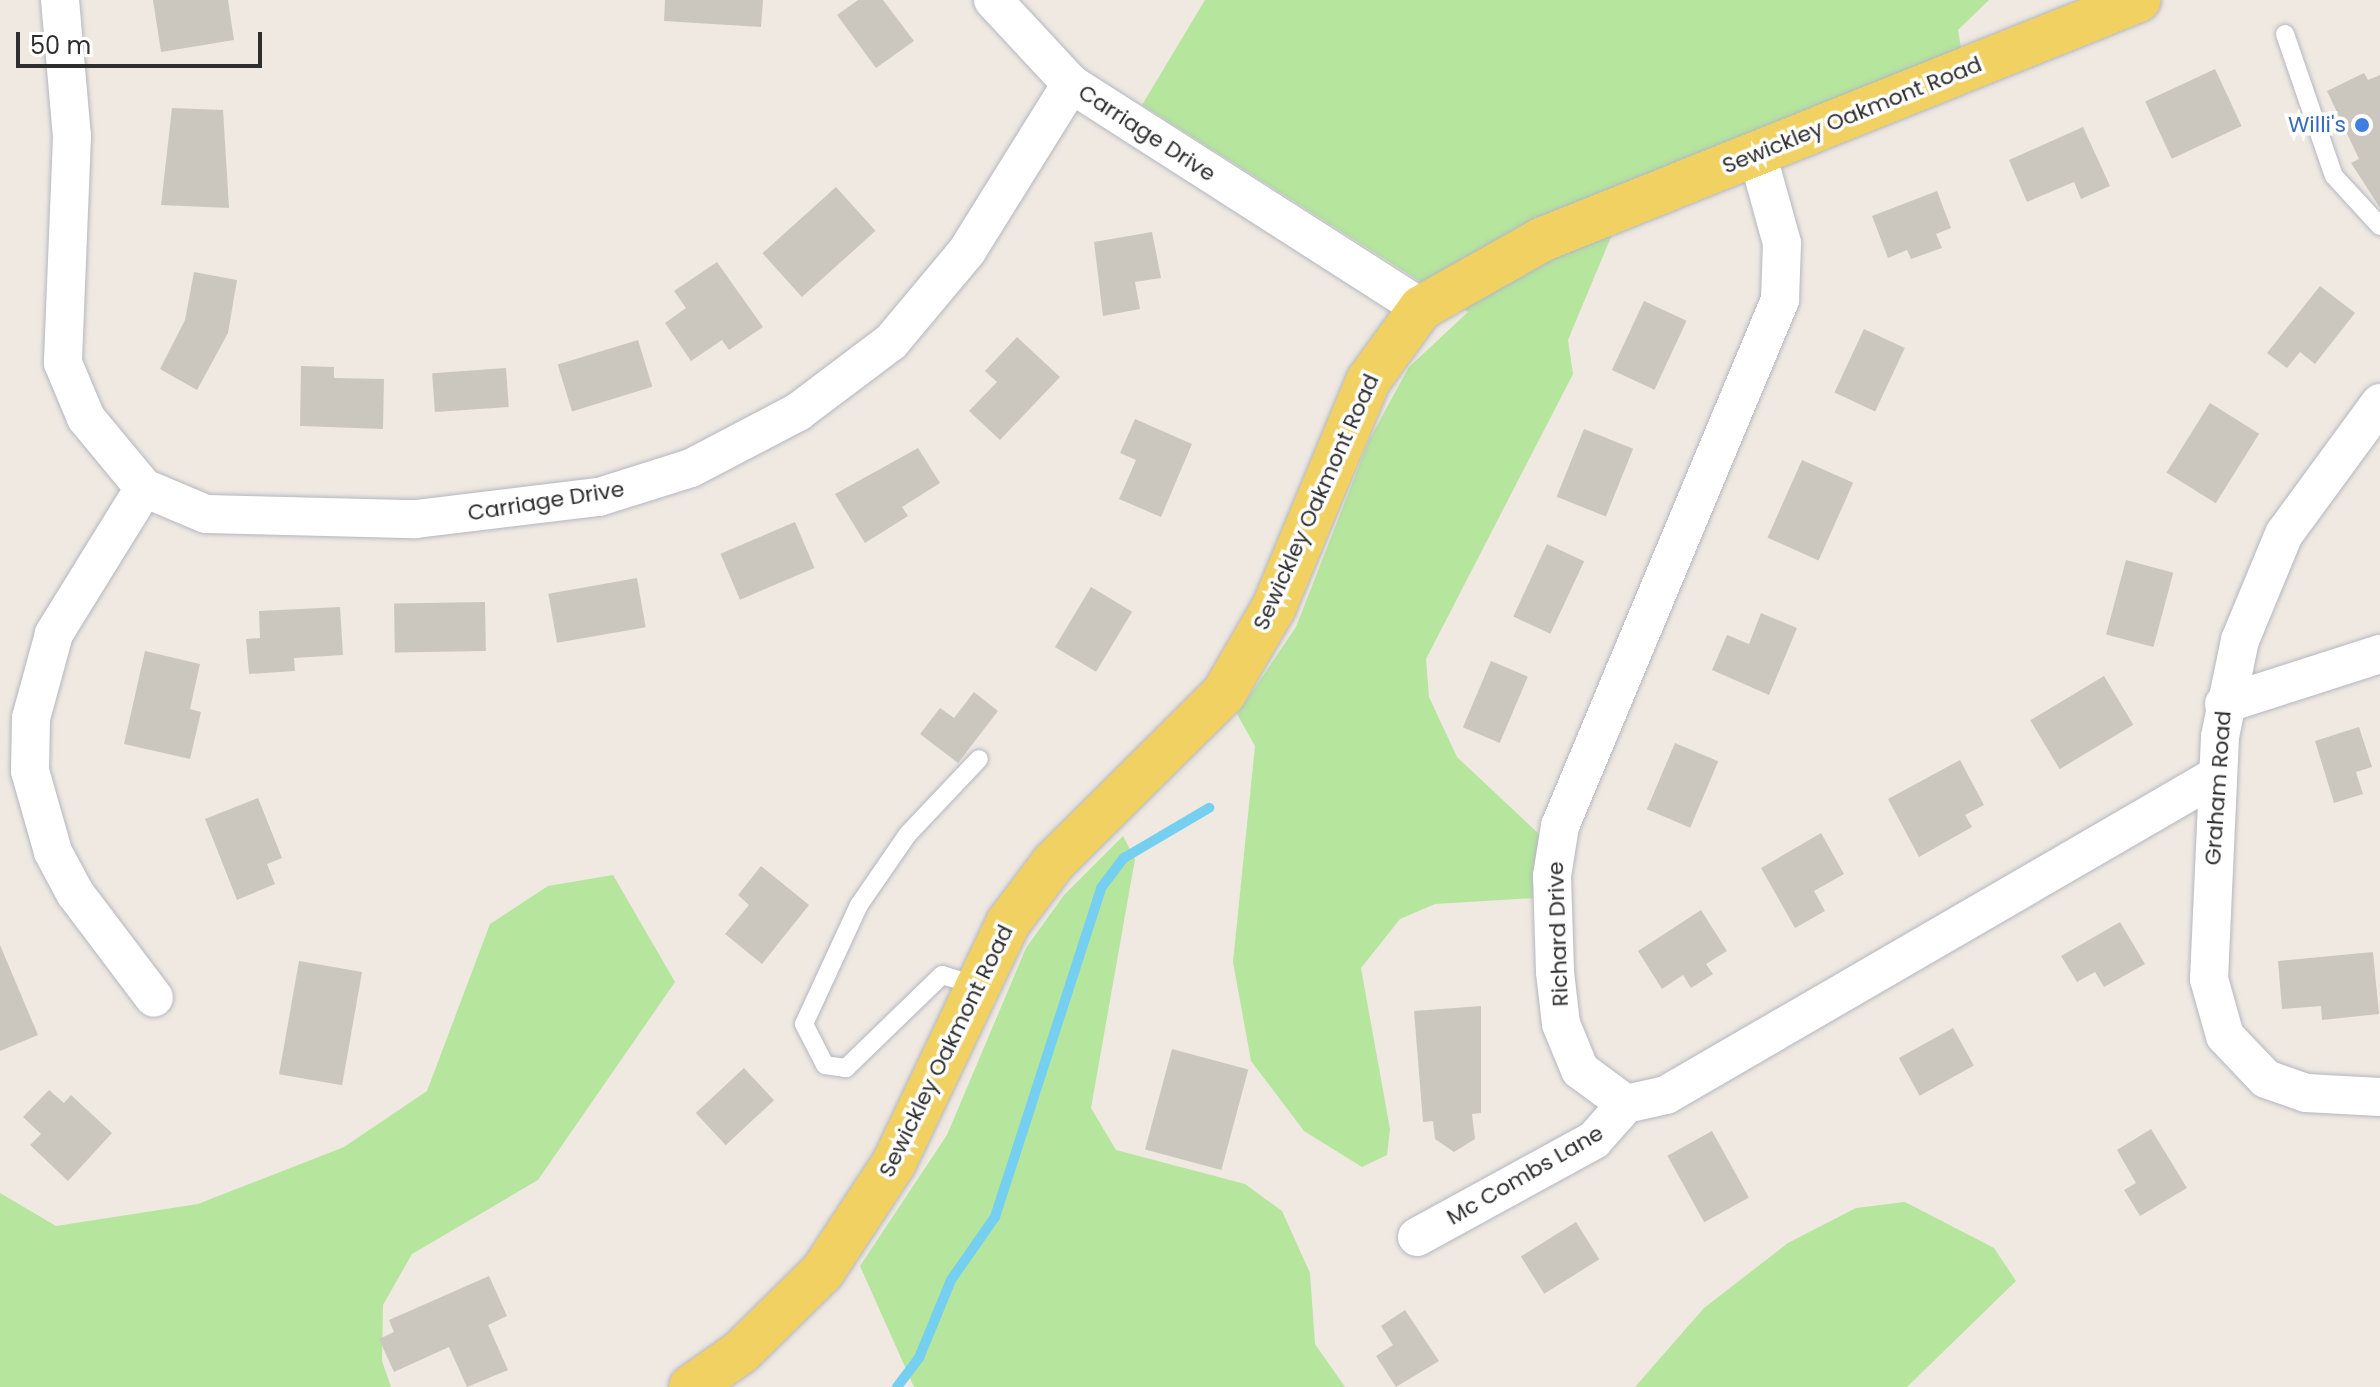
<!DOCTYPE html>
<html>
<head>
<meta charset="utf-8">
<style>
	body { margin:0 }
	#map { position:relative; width:2380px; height:1387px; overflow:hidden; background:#efe9e1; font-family:Poppins,sans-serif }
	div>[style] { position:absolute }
	.green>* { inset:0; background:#b6e59e }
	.stream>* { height:10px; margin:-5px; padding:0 5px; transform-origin:5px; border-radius:5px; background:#75cff0 }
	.building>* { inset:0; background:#cbc7bf; transform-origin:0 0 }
	.roads { filter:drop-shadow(0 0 2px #b4b7c1) drop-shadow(0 0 2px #b4b7c1) }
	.service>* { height:18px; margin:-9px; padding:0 9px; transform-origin:9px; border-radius:9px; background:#fff }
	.minor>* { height:38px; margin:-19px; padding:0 19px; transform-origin:19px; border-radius:19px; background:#fff }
	.primary>* { height:44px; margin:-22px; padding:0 22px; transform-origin:22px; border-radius:22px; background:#f2d163 }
	.dots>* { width:22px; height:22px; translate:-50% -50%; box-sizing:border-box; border:4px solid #fff; border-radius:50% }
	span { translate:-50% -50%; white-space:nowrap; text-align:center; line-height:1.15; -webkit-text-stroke:7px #fff; paint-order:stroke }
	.street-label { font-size:22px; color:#2e2e2e }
	.shop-label { font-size:22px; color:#366cbe }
	.right { translate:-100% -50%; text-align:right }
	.scale { position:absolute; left:16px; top:32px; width:246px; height:36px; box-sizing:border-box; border:4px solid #2e2e2e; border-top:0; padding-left:10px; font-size:24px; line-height:28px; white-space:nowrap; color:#2e2e2e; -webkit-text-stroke:6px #fff; paint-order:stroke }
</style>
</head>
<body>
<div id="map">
	<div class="green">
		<div style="clip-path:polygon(1205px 0,1989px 0,1958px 30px,1961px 48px,1634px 182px,1568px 340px,1573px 374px,1426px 659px,1429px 697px,1457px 757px,1556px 850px,1553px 897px,1435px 904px,1400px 919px,1361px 968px,1390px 1129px,1387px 1155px,1362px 1167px,1304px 1131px,1251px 1061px,1233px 962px,1255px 746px,1237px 714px,1296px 627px,1369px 440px,1409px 367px,1468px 312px,1142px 105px)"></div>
		<div style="clip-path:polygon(1123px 836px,1135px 859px,1091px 1108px,1116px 1150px,1245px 1184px,1282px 1211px,1310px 1273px,1315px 1344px,1345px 1387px,914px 1387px,860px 1266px,947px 1135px,1026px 948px,1064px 895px)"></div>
		<div style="clip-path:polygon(613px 875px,675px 982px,538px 1180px,412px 1254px,383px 1305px,382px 1361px,391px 1387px,0 1387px,0 1193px,56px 1226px,198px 1204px,344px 1147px,427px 1091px,490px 924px,548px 886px)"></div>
		<div style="clip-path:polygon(1905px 1202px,1994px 1248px,2016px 1281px,1907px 1387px,1635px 1387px,1704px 1308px,1788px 1243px,1856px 1208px)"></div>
	</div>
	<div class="stream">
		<div style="left:897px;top:1387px;width:36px;rotate:-53deg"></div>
		<div style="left:919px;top:1358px;width:84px;rotate:-67.7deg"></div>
		<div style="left:951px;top:1280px;width:77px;rotate:-55.1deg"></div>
		<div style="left:995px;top:1217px;width:346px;rotate:-72.1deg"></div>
		<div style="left:1101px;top:888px;width:38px;rotate:-53deg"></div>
		<div style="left:1124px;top:858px;width:99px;rotate:-30.5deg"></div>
	</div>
	<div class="building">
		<div style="clip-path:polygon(153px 0,228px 0,234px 40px,161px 52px)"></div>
		<div style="clip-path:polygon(665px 0,763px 0,761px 27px,664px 21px)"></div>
		<div style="clip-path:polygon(858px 0,883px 0,914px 41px,876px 68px,837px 15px)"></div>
		<div style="left:2215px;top:69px;width:63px;height:77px;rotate:65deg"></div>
		<div style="clip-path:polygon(2364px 73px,2368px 80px,2380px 75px,2380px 208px,2351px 163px,2359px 159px,2327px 91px)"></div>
		<div style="clip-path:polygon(172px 108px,223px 110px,229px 208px,161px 205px)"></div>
		<div style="clip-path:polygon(2083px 127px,2110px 186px,2081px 199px,2074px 182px,2027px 202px,2009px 160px)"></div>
		<div style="left:836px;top:187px;width:59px;height:99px;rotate:48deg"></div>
		<div style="clip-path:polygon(1937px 191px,1951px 228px,1936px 234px,1942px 248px,1911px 259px,1907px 250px,1888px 258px,1872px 216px)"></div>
		<div style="clip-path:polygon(1152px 232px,1161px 278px,1135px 282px,1140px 309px,1103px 316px,1094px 242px)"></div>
		<div style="clip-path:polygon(717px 262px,763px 327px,729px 350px,722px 340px,691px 361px,665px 323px,686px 308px,674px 291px)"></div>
		<div style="clip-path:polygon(194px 272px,237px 280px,228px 333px,197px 390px,160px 369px,185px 320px)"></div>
		<div style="clip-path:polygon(2320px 286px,2355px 313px,2315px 364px,2300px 352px,2287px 368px,2267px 353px)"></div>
		<div style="left:1644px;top:301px;width:47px;height:76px;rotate:25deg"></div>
		<div style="left:1864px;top:329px;width:45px;height:70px;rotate:25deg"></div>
		<div style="clip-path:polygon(1017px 337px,1060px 377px,1000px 440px,969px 411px,997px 382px,985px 371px)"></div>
		<div style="left:638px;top:340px;width:49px;height:84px;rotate:73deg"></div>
		<div style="clip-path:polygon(301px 366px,334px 367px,334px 378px,384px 379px,383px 429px,300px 426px)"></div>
		<div style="left:506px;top:368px;width:39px;height:74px;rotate:86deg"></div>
		<div style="left:2210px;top:403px;width:58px;height:82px;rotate:32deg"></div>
		<div style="clip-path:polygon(1135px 419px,1192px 444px,1161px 517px,1119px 499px,1136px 460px,1120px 453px)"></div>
		<div style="left:1584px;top:429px;width:53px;height:73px;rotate:22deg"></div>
		<div style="clip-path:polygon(918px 448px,940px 483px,902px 507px,908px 516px,865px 543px,835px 494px)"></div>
		<div style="left:1802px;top:460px;width:56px;height:85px;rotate:24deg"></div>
		<div style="left:795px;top:522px;width:50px;height:81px;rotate:67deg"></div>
		<div style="left:1547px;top:544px;width:41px;height:80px;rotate:25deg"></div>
		<div style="left:2126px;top:560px;width:49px;height:77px;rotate:15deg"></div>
		<div style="left:637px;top:578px;width:50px;height:90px;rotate:80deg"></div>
		<div style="left:1091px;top:587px;width:48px;height:70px;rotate:31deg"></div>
		<div style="left:485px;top:602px;width:49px;height:91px;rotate:89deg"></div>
		<div style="clip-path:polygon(340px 607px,343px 655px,294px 658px,295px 671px,249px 674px,246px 639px,260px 638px,259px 611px)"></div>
		<div style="clip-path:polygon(1761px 613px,1797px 628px,1769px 695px,1712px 670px,1727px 635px,1749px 644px)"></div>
		<div style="clip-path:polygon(145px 651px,200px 664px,190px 709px,201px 712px,190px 759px,124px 744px)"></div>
		<div style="left:1491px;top:661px;width:40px;height:72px;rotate:23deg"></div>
		<div style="left:2104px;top:676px;width:57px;height:86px;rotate:59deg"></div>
		<div style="clip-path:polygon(974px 692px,998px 711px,958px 763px,920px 734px,940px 708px,954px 718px)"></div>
		<div style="clip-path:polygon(2359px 727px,2372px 767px,2356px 772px,2363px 794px,2334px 803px,2315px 741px)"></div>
		<div style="left:1675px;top:743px;width:47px;height:72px;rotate:23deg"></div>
		<div style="clip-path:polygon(1960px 760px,1984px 805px,1965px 815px,1972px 827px,1919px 857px,1888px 799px)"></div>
		<div style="clip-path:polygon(258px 798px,282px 858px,267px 864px,275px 884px,237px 900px,205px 819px)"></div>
		<div style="clip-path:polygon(1821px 833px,1844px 874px,1814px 891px,1825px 911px,1795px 928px,1761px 868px)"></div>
		<div style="clip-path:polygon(761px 866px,809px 905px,762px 964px,725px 934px,749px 905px,738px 895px)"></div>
		<div style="clip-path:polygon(1701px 910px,1727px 951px,1706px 964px,1713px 974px,1691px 988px,1683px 975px,1662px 989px,1638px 951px)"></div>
		<div style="clip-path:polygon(2120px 922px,2145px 964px,2104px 987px,2095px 972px,2077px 982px,2061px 956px)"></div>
		<div style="clip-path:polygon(0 945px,38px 1035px,0 1051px)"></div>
		<div style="clip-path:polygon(2373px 952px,2379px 1014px,2322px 1020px,2321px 1006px,2282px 1009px,2278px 961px)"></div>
		<div style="left:299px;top:961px;width:64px;height:115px;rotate:10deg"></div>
		<div style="clip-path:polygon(1481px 1006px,1481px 1113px,1472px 1114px,1475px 1139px,1454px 1152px,1435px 1139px,1433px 1121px,1423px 1122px,1414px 1011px)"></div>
		<div style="left:1953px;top:1028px;width:43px;height:62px;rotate:61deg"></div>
		<div style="left:1172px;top:1049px;width:79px;height:104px;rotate:15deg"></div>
		<div style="left:744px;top:1068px;width:44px;height:66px;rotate:47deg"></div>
		<div style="clip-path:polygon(49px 1090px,64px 1103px,71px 1095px,112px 1133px,68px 1181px,30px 1145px,41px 1134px,23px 1117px)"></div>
		<div style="clip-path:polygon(2151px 1129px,2187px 1188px,2140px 1216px,2124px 1190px,2136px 1183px,2117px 1150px)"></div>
		<div style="left:1712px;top:1131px;width:76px;height:51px;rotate:61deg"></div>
		<div style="left:1576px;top:1222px;width:44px;height:65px;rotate:58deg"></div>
		<div style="clip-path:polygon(489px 1276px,507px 1316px,488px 1325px,508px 1370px,467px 1387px,449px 1347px,394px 1372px,379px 1339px,394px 1332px,389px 1320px)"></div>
		<div style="clip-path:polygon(1405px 1310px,1439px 1361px,1396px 1387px,1376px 1356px,1393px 1345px,1381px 1326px)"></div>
	</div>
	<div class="roads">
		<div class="service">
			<div style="left:2285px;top:34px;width:150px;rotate:71deg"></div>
			<div style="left:2334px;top:176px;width:68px;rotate:47.4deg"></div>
			<div style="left:975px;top:985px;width:34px;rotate:-163deg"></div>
			<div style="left:942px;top:975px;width:134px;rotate:135.9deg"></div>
			<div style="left:846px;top:1068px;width:21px;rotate:-172deg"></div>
			<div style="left:825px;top:1065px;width:46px;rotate:-117.1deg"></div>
			<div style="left:804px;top:1024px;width:131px;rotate:-65.2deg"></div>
			<div style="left:859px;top:905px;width:86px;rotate:-55.4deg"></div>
			<div style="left:908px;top:834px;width:103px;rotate:-46.6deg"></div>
		</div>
		<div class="minor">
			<div style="left:60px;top:0;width:137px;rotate:85deg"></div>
			<div style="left:72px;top:136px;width:227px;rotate:92.3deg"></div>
			<div style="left:63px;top:363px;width:60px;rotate:67.3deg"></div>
			<div style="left:86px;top:418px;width:91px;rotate:50.4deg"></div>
			<div style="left:144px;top:488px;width:67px;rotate:22.8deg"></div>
			<div style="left:206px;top:514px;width:210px;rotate:1.4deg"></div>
			<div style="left:416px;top:519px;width:184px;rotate:-6.9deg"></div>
			<div style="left:599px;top:497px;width:96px;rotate:-17.5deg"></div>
			<div style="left:691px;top:468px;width:121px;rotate:-27.6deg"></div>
			<div style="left:798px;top:412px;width:116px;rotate:-37deg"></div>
			<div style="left:891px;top:342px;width:119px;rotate:-50.1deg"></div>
			<div style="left:967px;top:251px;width:197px;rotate:-58.1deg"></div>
			<div style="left:1071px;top:84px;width:416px;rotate:32.6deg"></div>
			<div style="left:993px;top:0;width:115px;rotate:47.1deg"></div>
			<div style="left:1757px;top:153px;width:93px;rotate:74.5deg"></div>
			<div style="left:1782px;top:243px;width:57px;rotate:92deg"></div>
			<div style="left:1780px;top:300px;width:570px;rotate:112.7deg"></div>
			<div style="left:1560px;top:826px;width:51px;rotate:99.1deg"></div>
			<div style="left:1552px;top:876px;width:96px;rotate:88.2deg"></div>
			<div style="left:1555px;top:972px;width:52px;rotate:83.4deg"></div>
			<div style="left:1561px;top:1024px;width:50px;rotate:67.6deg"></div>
			<div style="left:1580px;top:1070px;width:57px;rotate:36.5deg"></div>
			<div style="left:1626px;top:1104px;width:41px;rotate:-12.7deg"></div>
			<div style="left:1666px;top:1095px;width:638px;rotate:-30.1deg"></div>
			<div style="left:2380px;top:403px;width:162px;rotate:126.2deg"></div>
			<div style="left:2284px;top:534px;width:115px;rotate:112.5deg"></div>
			<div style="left:2240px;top:640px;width:99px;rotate:101.7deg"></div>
			<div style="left:2220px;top:737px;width:242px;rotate:92.6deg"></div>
			<div style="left:2209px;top:979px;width:59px;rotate:74.3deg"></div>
			<div style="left:2225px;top:1036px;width:59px;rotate:46.4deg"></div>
			<div style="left:2266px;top:1079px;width:42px;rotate:19.3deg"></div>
			<div style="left:2306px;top:1093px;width:74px;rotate:3.1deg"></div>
			<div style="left:144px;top:488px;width:172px;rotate:121.7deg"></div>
			<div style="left:54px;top:634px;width:87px;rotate:105.3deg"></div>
			<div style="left:31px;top:718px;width:53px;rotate:91.1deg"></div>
			<div style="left:30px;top:771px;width:84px;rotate:74.1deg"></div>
			<div style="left:53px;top:852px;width:47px;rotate:61.8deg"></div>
			<div style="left:75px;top:893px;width:131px;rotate:53deg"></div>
			<div style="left:2224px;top:704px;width:164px;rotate:-17.8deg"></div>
			<div style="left:1417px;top:1237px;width:202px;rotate:-28.7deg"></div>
			<div style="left:1594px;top:1140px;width:48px;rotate:-48.4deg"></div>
		</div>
		<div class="primary">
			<div style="left:691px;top:1387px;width:61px;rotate:-35deg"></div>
			<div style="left:741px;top:1352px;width:115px;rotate:-44.6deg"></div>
			<div style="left:823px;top:1271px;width:129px;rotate:-56.7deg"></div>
			<div style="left:894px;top:1163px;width:266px;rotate:-64.6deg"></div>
			<div style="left:1008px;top:923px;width:75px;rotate:-53.1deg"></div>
			<div style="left:1053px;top:863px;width:241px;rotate:-44.8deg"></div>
			<div style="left:1224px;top:693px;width:99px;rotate:-59.8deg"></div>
			<div style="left:1274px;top:607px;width:245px;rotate:-67.4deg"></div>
			<div style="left:1368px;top:381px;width:90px;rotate:-54deg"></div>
			<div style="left:1421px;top:308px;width:138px;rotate:-29.5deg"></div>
			<div style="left:1541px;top:240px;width:644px;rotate:-21.87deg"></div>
		</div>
	</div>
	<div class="dots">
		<div style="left:2362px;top:125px;background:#3f7fe0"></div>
	</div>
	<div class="street-label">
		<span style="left:1852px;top:115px;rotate:-22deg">Sewickley Oakmont Road</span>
		<span style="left:1147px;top:133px;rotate:33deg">Carriage Drive</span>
		<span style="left:546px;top:501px;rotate:-9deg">Carriage Drive</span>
		<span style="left:1316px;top:502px;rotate:-66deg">Sewickley Oakmont Road</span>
		<span style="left:2218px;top:788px;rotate:-86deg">Graham Road</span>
		<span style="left:1558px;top:934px;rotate:-92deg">Richard Drive</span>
		<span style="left:946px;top:1051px;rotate:-64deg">Sewickley Oakmont Road</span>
		<span style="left:1525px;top:1175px;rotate:-30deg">Mc Combs Lane</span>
	</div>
	<div class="shop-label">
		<span class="right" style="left:2346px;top:125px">Willi's</span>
	</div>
	<div class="scale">50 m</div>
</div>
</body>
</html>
